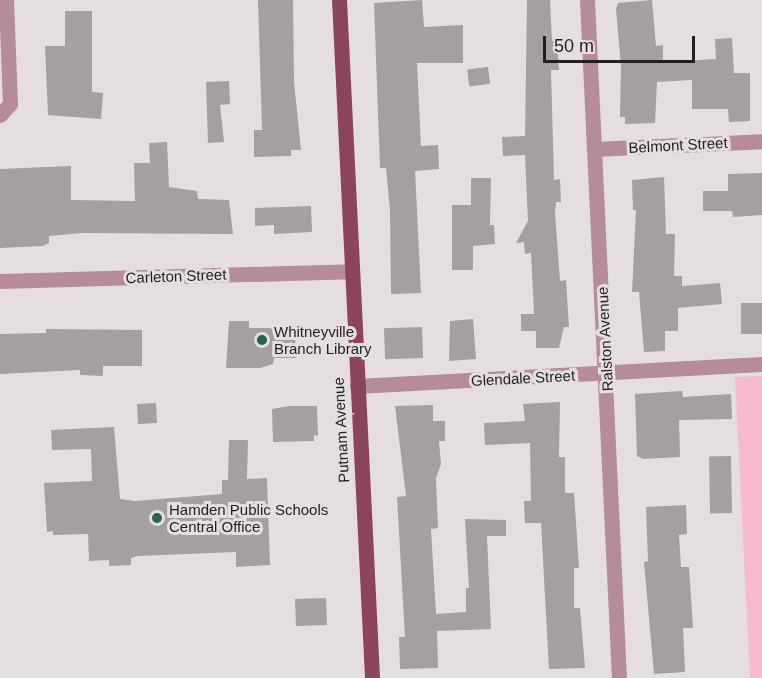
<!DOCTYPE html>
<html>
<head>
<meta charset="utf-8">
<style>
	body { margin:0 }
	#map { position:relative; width:762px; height:678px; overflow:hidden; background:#e4dedf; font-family:Helvetica,sans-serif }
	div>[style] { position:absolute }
	.green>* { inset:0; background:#f8bacd }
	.building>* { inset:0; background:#a49fa0; transform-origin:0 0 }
	.minor>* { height:15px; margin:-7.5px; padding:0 7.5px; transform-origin:7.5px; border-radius:7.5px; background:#b68c98 }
	.major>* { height:15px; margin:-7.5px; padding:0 7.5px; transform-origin:7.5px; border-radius:7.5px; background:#8c445e }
	.dots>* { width:16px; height:16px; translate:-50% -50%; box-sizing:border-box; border:3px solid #e4dedf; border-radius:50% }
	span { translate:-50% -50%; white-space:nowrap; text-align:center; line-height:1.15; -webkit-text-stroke:6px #e4dedf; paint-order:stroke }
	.street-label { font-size:15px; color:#211f1f }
	.poi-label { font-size:15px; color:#211f1f }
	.left { translate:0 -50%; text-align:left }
	.scale { position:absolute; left:543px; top:36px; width:152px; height:27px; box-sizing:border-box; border:3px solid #211f1f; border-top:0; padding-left:8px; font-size:18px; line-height:21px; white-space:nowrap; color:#211f1f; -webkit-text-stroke:4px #e4dedf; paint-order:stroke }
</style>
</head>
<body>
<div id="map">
	<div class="green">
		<div style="clip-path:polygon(762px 376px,762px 678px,750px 678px,735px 377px)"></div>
	</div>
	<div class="building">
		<div style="clip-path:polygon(258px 0,293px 0,294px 82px,301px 150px,291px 150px,291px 156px,254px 157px,254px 130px,262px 130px)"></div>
		<div style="clip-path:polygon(422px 0,424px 27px,463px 25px,463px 63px,417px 63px,421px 146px,438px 145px,439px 169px,415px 171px,421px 293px,391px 294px,390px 211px,386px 168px,380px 168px,374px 3px)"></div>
		<div style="clip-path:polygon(527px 0,550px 0,552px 41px,557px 41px,559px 70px,551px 70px,554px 180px,560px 179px,561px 202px,556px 202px,555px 213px,560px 281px,566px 280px,569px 327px,564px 327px,559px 348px,536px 348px,536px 331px,521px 331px,521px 314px,534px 314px,531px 253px,525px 254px,524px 242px,516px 243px,528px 221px,525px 155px,503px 156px,502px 137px,525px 136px)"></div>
		<div style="clip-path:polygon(652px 0,656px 46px,663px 45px,663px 62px,716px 59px,715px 39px,732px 38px,734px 73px,750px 73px,750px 121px,729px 122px,728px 109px,692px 109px,692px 80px,657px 82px,655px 123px,625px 124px,625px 117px,620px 117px,621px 67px,616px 9px,618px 3px)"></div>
		<div style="clip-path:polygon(65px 11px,92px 11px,92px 92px,103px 93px,101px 119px,48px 115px,45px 46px,65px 46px)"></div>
		<div style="left:488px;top:67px;width:17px;height:21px;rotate:83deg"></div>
		<div style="clip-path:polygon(229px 81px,230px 104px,220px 105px,224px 142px,208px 143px,206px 82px)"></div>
		<div style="clip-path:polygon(167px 142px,169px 187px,197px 191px,198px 199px,229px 200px,233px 234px,82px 233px,49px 236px,49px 243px,43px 246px,0 248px,0 169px,71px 166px,71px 200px,135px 201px,134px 163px,150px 163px,149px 143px)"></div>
		<div style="clip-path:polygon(762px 173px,762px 215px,733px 217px,732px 211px,703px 211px,703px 191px,728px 191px,728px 174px)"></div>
		<div style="clip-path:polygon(664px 177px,666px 234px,675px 234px,674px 276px,682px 276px,682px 286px,720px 283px,722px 304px,678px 308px,678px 331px,665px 331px,665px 351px,644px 352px,639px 292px,632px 292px,636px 210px,633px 210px,632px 180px)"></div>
		<div style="clip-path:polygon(471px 178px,491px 178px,490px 225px,494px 225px,495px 244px,473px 246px,473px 270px,452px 270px,452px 205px,471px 205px)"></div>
		<div style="clip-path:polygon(311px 206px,312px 232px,274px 234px,274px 225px,255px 226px,255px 208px)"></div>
		<div style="left:741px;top:303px;width:21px;height:31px"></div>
		<div style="clip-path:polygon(473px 319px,476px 359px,449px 361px,450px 321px)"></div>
		<div style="clip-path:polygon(229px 321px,249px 321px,249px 328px,295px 328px,296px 358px,274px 358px,273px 364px,260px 368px,226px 368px)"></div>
		<div style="left:422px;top:327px;width:31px;height:38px;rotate:88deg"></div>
		<div style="clip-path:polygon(46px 329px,142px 330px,142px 366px,103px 366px,103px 376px,80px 375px,80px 370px,0 374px,0 334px,46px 333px)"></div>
		<div style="clip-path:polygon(682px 391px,683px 397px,731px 394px,732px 419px,679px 420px,680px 457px,643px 459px,637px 456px,635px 394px)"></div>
		<div style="clip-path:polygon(560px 402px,559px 457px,565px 457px,565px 493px,574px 493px,579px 568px,574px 568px,574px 608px,580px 608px,585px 668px,549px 669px,541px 523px,525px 523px,524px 501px,531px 501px,530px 443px,485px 445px,484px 423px,525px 421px,523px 404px)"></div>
		<div style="left:156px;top:403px;width:20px;height:19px;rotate:87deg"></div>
		<div style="clip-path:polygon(433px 405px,433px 421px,445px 421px,445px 441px,439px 441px,441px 464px,436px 478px,438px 528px,431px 529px,436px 614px,466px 612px,466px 588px,469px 588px,465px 519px,506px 520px,506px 536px,487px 536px,491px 629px,437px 631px,438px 668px,400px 669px,399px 637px,405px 637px,397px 497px,406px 496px,395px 406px)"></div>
		<div style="clip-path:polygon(289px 406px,317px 406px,318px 436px,314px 435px,314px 441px,273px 442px,272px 409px)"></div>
		<div style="clip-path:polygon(114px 427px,120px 499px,135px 501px,222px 494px,222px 480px,228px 480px,229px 440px,248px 440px,247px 479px,267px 478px,270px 565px,236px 567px,236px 552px,137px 556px,131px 558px,131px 565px,109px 566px,109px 560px,89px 561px,88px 534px,53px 535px,53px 531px,47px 532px,44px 483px,92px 481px,91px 449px,52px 450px,51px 430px)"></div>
		<div style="left:731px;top:456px;width:57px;height:22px;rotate:89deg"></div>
		<div style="clip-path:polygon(686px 505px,687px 534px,679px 535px,681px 567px,689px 567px,693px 628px,683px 628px,685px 672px,654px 674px,644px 562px,648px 561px,646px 507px)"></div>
		<div style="left:326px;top:598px;width:27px;height:31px;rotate:88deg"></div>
	</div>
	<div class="minor">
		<div style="left:587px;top:0;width:679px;rotate:87.3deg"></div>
		<div style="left:0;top:115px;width:15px;rotate:-48deg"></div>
		<div style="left:10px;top:104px;width:104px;rotate:-92.2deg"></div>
		<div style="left:595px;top:149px;width:167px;rotate:-2.7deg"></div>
		<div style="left:0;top:281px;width:351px;rotate:-1.6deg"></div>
		<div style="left:357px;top:386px;width:406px;rotate:-3.1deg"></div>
	</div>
	<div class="major">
		<div style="left:339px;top:0;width:679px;rotate:87.21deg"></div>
	</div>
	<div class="dots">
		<div style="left:262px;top:340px;background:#1e6457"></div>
		<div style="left:157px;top:518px;background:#1e6457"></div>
	</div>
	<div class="street-label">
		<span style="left:678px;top:145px;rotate:-3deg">Belmont Street</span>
		<span style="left:176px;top:276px;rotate:-2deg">Carleton Street</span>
		<span style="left:605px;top:339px;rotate:-93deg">Ralston Avenue</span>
		<span style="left:523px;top:378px;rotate:-3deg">Glendale Street</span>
		<span style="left:341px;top:430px;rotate:-93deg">Putnam Avenue</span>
	</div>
	<div class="poi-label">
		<span class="left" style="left:274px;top:340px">Whitneyville<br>Branch Library</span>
		<span class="left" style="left:169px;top:518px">Hamden Public Schools<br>Central Office</span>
	</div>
	<div class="scale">50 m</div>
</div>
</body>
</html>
